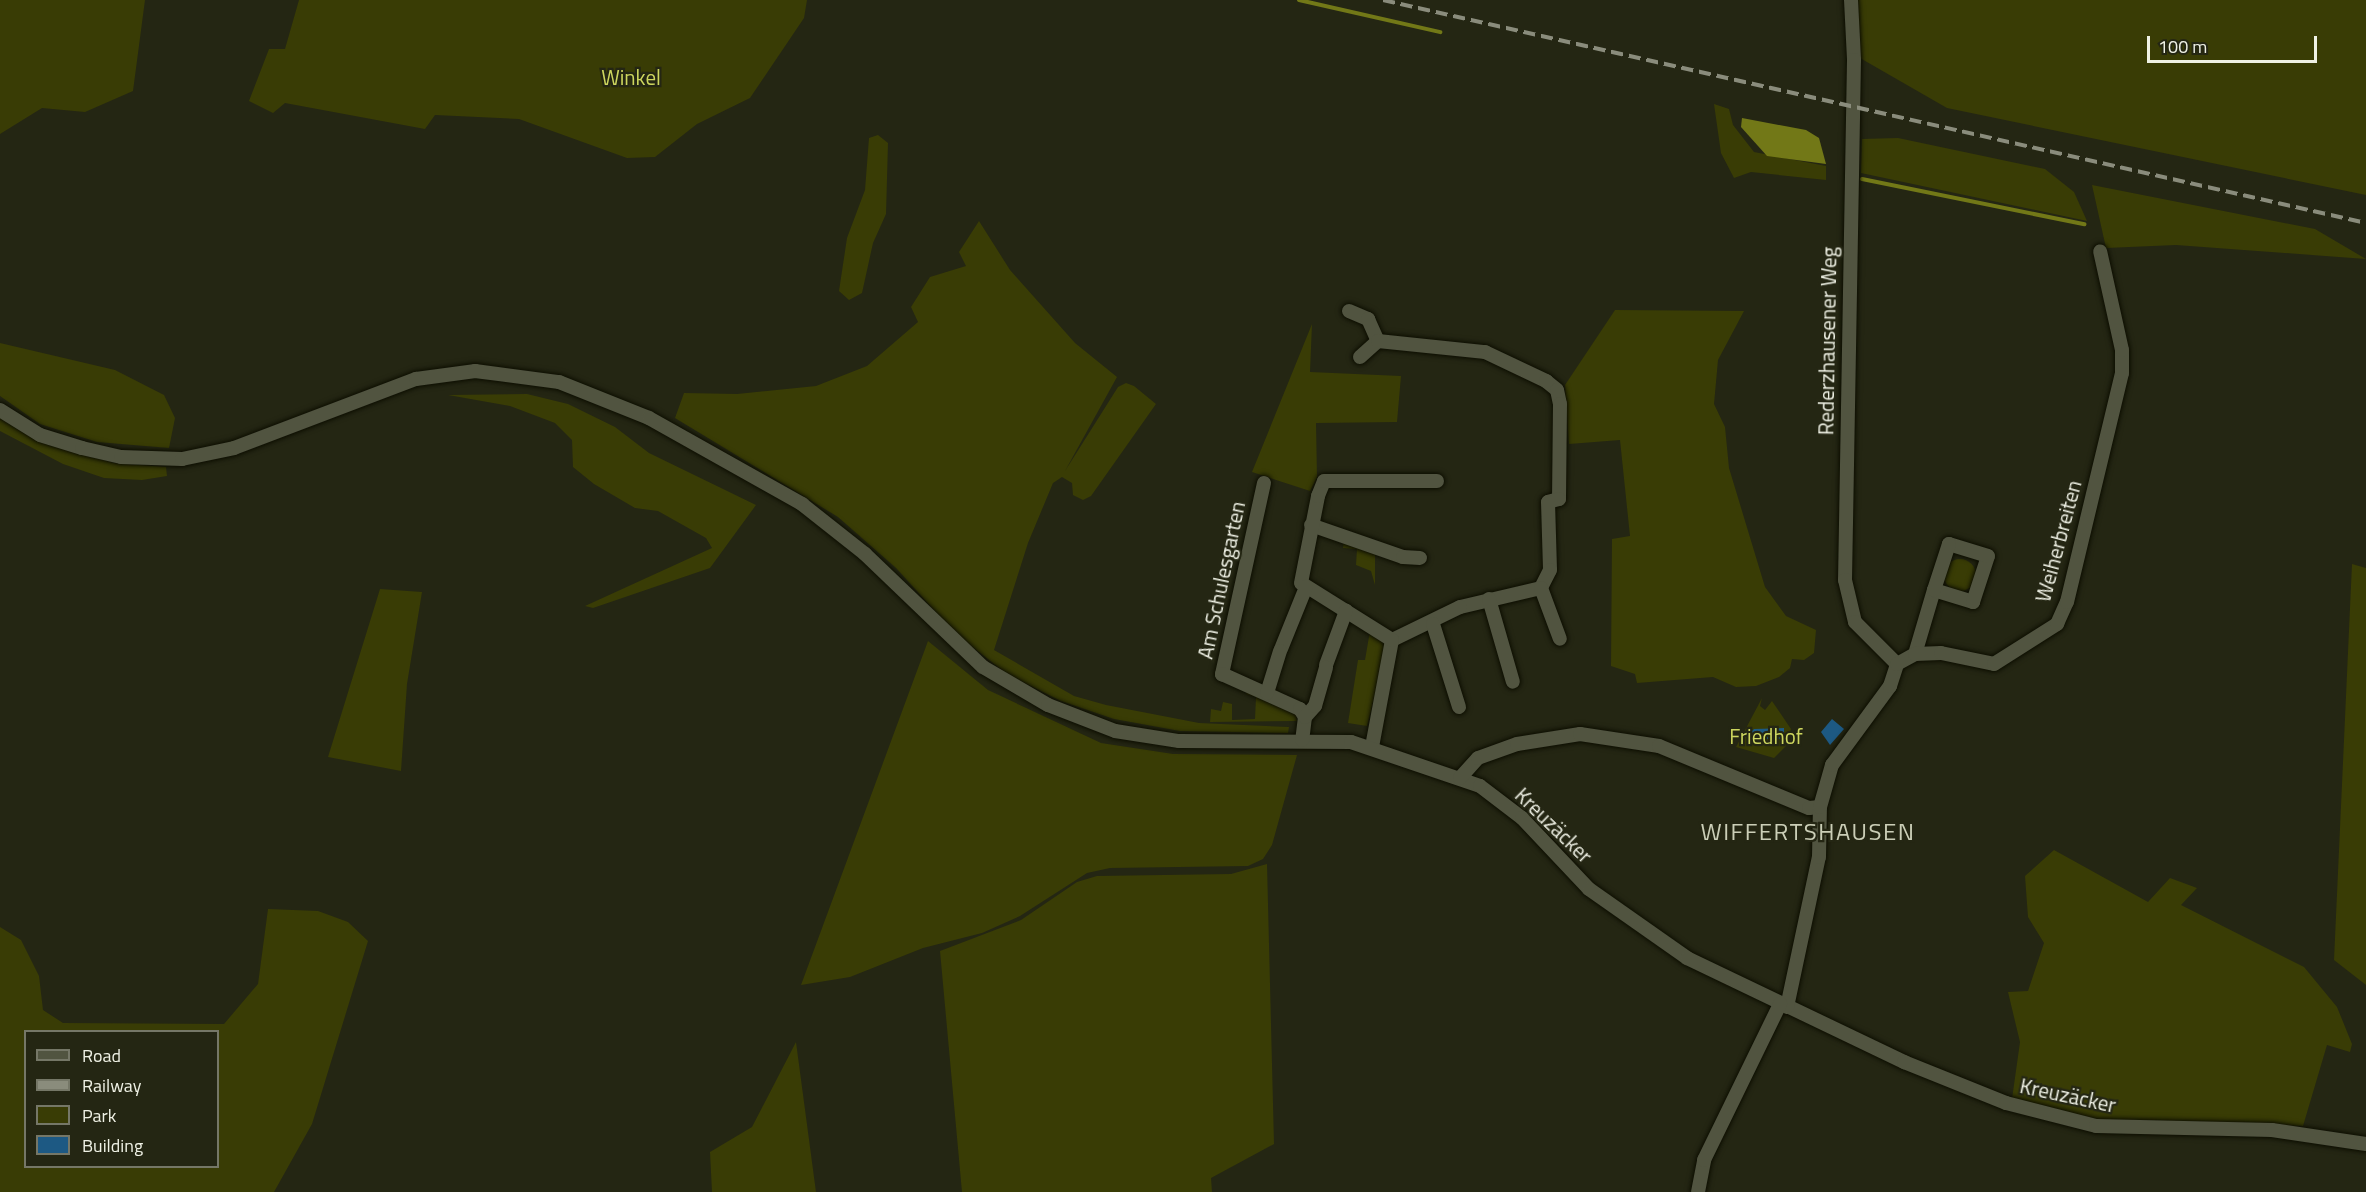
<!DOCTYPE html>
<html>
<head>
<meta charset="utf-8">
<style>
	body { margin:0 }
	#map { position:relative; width:2366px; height:1192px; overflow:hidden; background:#242613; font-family:"Titillium Web",sans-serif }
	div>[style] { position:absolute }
	.green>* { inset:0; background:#393c05 }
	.round { border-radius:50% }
	.water>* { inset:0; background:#727817 }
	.stream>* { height:4px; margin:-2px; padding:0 2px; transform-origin:2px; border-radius:2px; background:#727817 }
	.building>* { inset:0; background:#1d5983 }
	.roads { filter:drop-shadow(0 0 2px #0d0e01) drop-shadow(0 0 2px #0d0e01) }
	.minor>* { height:14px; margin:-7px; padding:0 7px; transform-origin:7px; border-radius:7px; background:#515440 }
	.rail>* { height:4px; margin-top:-2px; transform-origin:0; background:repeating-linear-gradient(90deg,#8a8c7c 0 12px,transparent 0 18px) }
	span { translate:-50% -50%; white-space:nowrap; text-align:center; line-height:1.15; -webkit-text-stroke:4.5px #242613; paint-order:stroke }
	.park-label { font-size:21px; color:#cdd65e }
	.street-label { font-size:21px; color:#eff1e5 }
	.quarter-label { font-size:24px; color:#cbceb7; letter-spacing:1.5px }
	.legend { position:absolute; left:24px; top:1030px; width:195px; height:138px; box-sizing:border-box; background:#242613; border:2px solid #757767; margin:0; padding:8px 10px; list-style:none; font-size:18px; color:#eff1e5 }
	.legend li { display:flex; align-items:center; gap:12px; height:30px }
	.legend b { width:30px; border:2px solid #757767 }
	.scale { position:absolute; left:2147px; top:36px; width:170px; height:27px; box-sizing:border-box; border:3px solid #eff1e5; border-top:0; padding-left:8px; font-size:18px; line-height:21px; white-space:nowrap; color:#eff1e5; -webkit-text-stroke:4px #242613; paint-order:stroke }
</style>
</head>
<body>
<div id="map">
	<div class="green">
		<div style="clip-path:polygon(0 0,145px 0,133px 91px,85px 112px,42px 108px,0 134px)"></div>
		<div style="clip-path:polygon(299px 0,807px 0,804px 18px,750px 98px,697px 124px,655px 157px,627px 158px,519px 119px,435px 115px,425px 129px,285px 103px,273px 113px,249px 101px,269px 49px,285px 49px)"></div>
		<div style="clip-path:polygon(1858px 0,2366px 0,2366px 195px,1947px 108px,1860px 58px)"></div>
		<div style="clip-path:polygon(1714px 104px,1729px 109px,1733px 125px,1754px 152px,1826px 166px,1826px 180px,1751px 172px,1734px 178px,1721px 153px)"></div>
		<div style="clip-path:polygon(878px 135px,888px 143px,886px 214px,873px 243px,862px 293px,849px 300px,839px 291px,847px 238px,865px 190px,869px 138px)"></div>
		<div style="clip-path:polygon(1898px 138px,2045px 169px,2074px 192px,2087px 221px,1861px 173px,1862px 139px)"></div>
		<div style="clip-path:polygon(2092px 185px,2315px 229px,2366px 259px,2176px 245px,2106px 248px)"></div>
		<div style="clip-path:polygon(979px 221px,1010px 270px,1075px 343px,1117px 377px,1065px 471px,1118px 387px,1126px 383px,1134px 386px,1156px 404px,1091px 496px,1083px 500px,1073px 495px,1072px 483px,1062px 477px,1053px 483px,1028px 543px,994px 650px,1074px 696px,1106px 705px,1199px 723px,1289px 727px,1288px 733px,1180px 731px,1114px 719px,1061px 701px,1007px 674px,956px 634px,896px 568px,838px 517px,675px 418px,684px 393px,737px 394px,816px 386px,867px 366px,918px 322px,911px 307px,930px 277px,966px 266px,959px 252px)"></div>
		<div style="clip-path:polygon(1615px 310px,1744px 311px,1718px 360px,1714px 404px,1725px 427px,1729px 468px,1765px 587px,1786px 616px,1816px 630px,1814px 653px,1804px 660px,1792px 659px,1790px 668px,1779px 677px,1756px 686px,1736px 687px,1713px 677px,1637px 683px,1635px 674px,1611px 666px,1612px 539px,1630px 536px,1620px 440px,1569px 444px,1565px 385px)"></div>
		<div style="clip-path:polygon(1312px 324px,1310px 372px,1401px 376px,1397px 422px,1316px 423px,1317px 477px,1310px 491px,1252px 472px)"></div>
		<div style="clip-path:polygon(0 343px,115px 370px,164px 395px,175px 418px,169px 448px,97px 442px,40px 424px,0 396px)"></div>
		<div style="clip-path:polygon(527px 394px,568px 404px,615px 427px,649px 453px,756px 505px,710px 568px,593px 608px,585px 606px,712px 548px,706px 538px,658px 511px,635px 508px,594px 484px,573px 467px,572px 440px,555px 423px,510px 406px,448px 395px)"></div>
		<div style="clip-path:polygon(0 417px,59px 448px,114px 463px,166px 467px,167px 476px,142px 480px,104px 478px,63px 464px,0 431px)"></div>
		<div style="clip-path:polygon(1344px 538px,1375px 549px,1375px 585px,1371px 571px,1356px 565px,1357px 549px,1343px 548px)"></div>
		<div class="round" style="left:1944px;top:559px;width:32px;height:32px"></div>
		<div style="clip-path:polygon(2352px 564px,2366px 568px,2366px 985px,2334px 960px)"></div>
		<div style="clip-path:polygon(380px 589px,422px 592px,407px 684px,401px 771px,328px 757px)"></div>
		<div style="clip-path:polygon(1370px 631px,1384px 643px,1384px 656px,1367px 726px,1348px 723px,1358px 660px,1365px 660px)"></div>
		<div style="clip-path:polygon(928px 641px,988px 690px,1101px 743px,1173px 754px,1297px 755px,1272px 845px,1263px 859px,1248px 866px,1110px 868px,1087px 873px,1020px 916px,982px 933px,923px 948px,850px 977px,801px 985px)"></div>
		<div style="clip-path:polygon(1250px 689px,1296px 713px,1297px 721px,1210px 722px,1211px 709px,1221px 711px,1223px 702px,1232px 704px,1232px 720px,1255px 719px,1256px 697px,1246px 694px)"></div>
		<div style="clip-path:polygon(1762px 698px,1760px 706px,1765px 710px,1772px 701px,1791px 729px,1786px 746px,1774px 758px,1736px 747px)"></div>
		<div style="clip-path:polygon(2054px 850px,2148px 902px,2170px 878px,2197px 888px,2181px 905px,2304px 967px,2337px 1007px,2352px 1044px,2350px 1052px,2327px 1045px,2303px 1126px,2095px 1120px,2012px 1099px,2020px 1042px,2008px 992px,2028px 991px,2044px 943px,2028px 917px,2025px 876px)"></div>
		<div style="clip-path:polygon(1267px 864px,1274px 1144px,1211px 1178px,1212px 1192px,962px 1192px,940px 951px,1021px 920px,1077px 882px,1097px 876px,1231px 874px)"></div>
		<div style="clip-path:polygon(evenodd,268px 909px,318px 911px,348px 922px,368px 941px,312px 1124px,274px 1192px,0 1192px,0 927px,21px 940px,39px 976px,43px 1010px,63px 1023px,224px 1024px,258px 984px,268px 909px,26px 1032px,218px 1032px,218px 1166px,26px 1166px,26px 1032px)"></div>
		<div style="clip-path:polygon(796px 1042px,816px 1192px,712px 1192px,710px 1152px,752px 1127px)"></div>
	</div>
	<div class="water">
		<div style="clip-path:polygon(1742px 118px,1806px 130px,1819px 138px,1826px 164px,1767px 156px,1741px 127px)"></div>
	</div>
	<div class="stream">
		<div style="left:1299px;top:0;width:145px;rotate:12.8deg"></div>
		<div style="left:1862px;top:179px;width:227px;rotate:11.5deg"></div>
	</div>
	<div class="building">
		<div style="clip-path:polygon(1832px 719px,1844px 729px,1830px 745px,1821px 732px)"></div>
		<div style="clip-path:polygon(1784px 728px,1784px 739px,1755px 739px,1749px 734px,1754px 729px)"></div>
	</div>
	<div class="roads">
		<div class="minor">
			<div style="left:1851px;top:0;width:60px;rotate:87.1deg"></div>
			<div style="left:1854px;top:60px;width:520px;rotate:90.99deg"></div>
			<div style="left:1845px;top:580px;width:43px;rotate:76.6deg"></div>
			<div style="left:1855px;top:622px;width:59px;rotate:45deg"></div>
			<div style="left:1349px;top:311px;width:21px;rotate:23deg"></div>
			<div style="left:1368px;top:319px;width:24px;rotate:66deg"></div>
			<div style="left:1360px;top:357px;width:24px;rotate:-42deg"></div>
			<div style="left:1378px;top:341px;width:108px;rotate:5.9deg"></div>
			<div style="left:1485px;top:352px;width:68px;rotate:25.4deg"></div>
			<div style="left:1546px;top:381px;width:14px;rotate:39deg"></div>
			<div style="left:1557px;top:390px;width:14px;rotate:78deg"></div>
			<div style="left:1560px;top:404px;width:95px;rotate:90.6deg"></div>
			<div style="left:1559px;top:499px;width:11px;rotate:165deg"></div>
			<div style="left:1548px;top:502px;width:68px;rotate:88.3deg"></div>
			<div style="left:1550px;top:570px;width:20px;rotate:117deg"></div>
			<div style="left:1541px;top:588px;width:83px;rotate:166.8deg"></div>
			<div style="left:1460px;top:607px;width:76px;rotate:154.1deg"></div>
			<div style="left:1392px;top:640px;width:109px;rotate:100.6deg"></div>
			<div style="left:0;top:410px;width:47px;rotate:32deg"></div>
			<div style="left:40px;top:435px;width:44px;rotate:17.2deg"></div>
			<div style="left:82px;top:448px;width:40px;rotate:13deg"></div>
			<div style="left:121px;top:457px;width:61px;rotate:1.9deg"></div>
			<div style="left:182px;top:459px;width:53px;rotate:-11.9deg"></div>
			<div style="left:234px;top:448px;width:195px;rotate:-20.8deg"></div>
			<div style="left:416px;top:379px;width:60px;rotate:-7.7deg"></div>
			<div style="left:475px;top:371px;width:85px;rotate:7.5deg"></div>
			<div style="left:559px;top:382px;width:97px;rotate:21.8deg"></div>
			<div style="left:649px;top:418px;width:176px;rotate:29.3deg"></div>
			<div style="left:802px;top:504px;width:80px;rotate:38.4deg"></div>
			<div style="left:865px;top:554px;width:163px;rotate:43.8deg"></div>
			<div style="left:983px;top:667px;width:75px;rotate:30.3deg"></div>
			<div style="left:1048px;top:705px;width:72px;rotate:21.2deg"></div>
			<div style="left:1115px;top:731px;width:65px;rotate:8.9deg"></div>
			<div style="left:1179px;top:741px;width:172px;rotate:0.3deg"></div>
			<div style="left:1351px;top:742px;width:136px;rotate:18.8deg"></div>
			<div style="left:1480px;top:786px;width:53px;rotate:37.3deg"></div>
			<div style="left:1522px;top:818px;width:98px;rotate:46.7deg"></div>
			<div style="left:1589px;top:889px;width:120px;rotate:35.1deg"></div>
			<div style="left:1687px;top:958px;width:241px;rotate:25.6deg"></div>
			<div style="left:1904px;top:1062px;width:110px;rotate:21.9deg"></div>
			<div style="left:2006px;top:1103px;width:93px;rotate:14.3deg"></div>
			<div style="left:2096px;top:1126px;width:176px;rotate:1.3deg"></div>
			<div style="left:2272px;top:1130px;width:95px;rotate:8.5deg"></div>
			<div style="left:1264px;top:483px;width:196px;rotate:102.4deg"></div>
			<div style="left:1222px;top:674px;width:85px;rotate:24.2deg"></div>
			<div style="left:1300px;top:709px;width:9px;rotate:58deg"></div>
			<div style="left:1305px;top:717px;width:23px;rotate:97deg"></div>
			<div style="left:1311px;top:525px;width:97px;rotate:19.2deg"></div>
			<div style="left:1403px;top:557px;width:17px;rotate:3deg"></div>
			<div style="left:1541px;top:588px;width:54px;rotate:69.6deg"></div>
			<div style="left:1489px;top:599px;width:86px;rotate:73.9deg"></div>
			<div style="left:1433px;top:624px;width:87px;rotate:72.6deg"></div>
			<div style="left:1392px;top:640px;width:107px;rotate:-147.9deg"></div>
			<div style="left:1301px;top:583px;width:89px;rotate:-78.9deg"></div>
			<div style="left:1318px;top:496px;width:16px;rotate:-68deg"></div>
			<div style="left:1324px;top:481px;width:113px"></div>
			<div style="left:1281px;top:649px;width:67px;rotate:-68deg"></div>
			<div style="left:1915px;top:654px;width:67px;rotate:-73.5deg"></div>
			<div style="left:1934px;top:590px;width:41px;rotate:17.1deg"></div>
			<div style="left:1973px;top:602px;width:48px;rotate:-71.9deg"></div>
			<div style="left:1988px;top:556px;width:41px;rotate:-162.9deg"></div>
			<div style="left:1949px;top:544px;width:48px;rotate:108.1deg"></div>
			<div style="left:1326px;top:665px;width:58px;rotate:-69.7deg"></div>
			<div style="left:1267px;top:693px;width:44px;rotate:-72.8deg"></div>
			<div style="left:1305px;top:717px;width:15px;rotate:-48deg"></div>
			<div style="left:1315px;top:706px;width:40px;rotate:-74deg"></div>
			<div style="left:1460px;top:778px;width:27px;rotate:-48deg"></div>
			<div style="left:1478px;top:758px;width:41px;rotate:-19.7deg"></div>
			<div style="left:1517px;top:744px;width:64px;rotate:-9deg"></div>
			<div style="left:1580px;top:734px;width:80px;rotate:8.6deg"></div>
			<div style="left:1659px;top:746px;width:162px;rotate:22.5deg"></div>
			<div style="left:1809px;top:808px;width:11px;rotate:-5deg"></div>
			<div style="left:1787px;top:1007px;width:153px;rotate:-78deg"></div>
			<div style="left:1819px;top:857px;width:50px;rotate:-88.9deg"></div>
			<div style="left:1820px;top:807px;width:44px;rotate:-74.1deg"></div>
			<div style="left:1832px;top:765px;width:98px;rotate:-53.7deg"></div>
			<div style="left:1890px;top:686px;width:23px;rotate:-72deg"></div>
			<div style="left:1897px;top:664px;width:21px;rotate:-29deg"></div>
			<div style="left:1915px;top:654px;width:26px;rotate:-2deg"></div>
			<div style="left:1941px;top:653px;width:54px;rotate:11.7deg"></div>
			<div style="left:1994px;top:664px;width:75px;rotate:-32.4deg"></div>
			<div style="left:2057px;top:624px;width:24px;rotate:-66deg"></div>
			<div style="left:2067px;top:602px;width:236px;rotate:-76.5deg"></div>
			<div style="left:2122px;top:373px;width:23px;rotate:-90deg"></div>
			<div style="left:2122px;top:350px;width:101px;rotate:-102.5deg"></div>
			<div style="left:1698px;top:1192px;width:33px;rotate:-79deg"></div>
			<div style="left:1704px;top:1160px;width:174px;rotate:-64deg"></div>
		</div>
	</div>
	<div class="rail">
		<div style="left:1383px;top:0;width:1008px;rotate:12.78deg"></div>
	</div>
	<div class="park-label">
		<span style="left:631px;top:77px">Winkel</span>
		<span style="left:1766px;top:736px">Friedhof</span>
	</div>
	<div class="street-label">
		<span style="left:1827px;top:341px;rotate:-89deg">Rederzhausener Weg</span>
		<span style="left:2058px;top:541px;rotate:-75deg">Weiherbreiten</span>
		<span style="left:1221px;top:580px;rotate:-78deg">Am Schulesgarten</span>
		<span style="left:1554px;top:825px;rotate:44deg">Kreuzäcker</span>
		<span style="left:2068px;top:1095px;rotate:12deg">Kreuzäcker</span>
	</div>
	<div class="quarter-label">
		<span style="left:1808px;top:832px">WIFFERTSHAUSEN</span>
	</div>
	<ul class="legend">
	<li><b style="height:8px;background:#515440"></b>Road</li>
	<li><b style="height:8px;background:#8a8c7c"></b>Railway</li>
	<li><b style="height:16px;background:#393c05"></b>Park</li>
	<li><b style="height:16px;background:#1d5983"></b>Building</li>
	</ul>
	<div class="scale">100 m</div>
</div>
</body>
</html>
